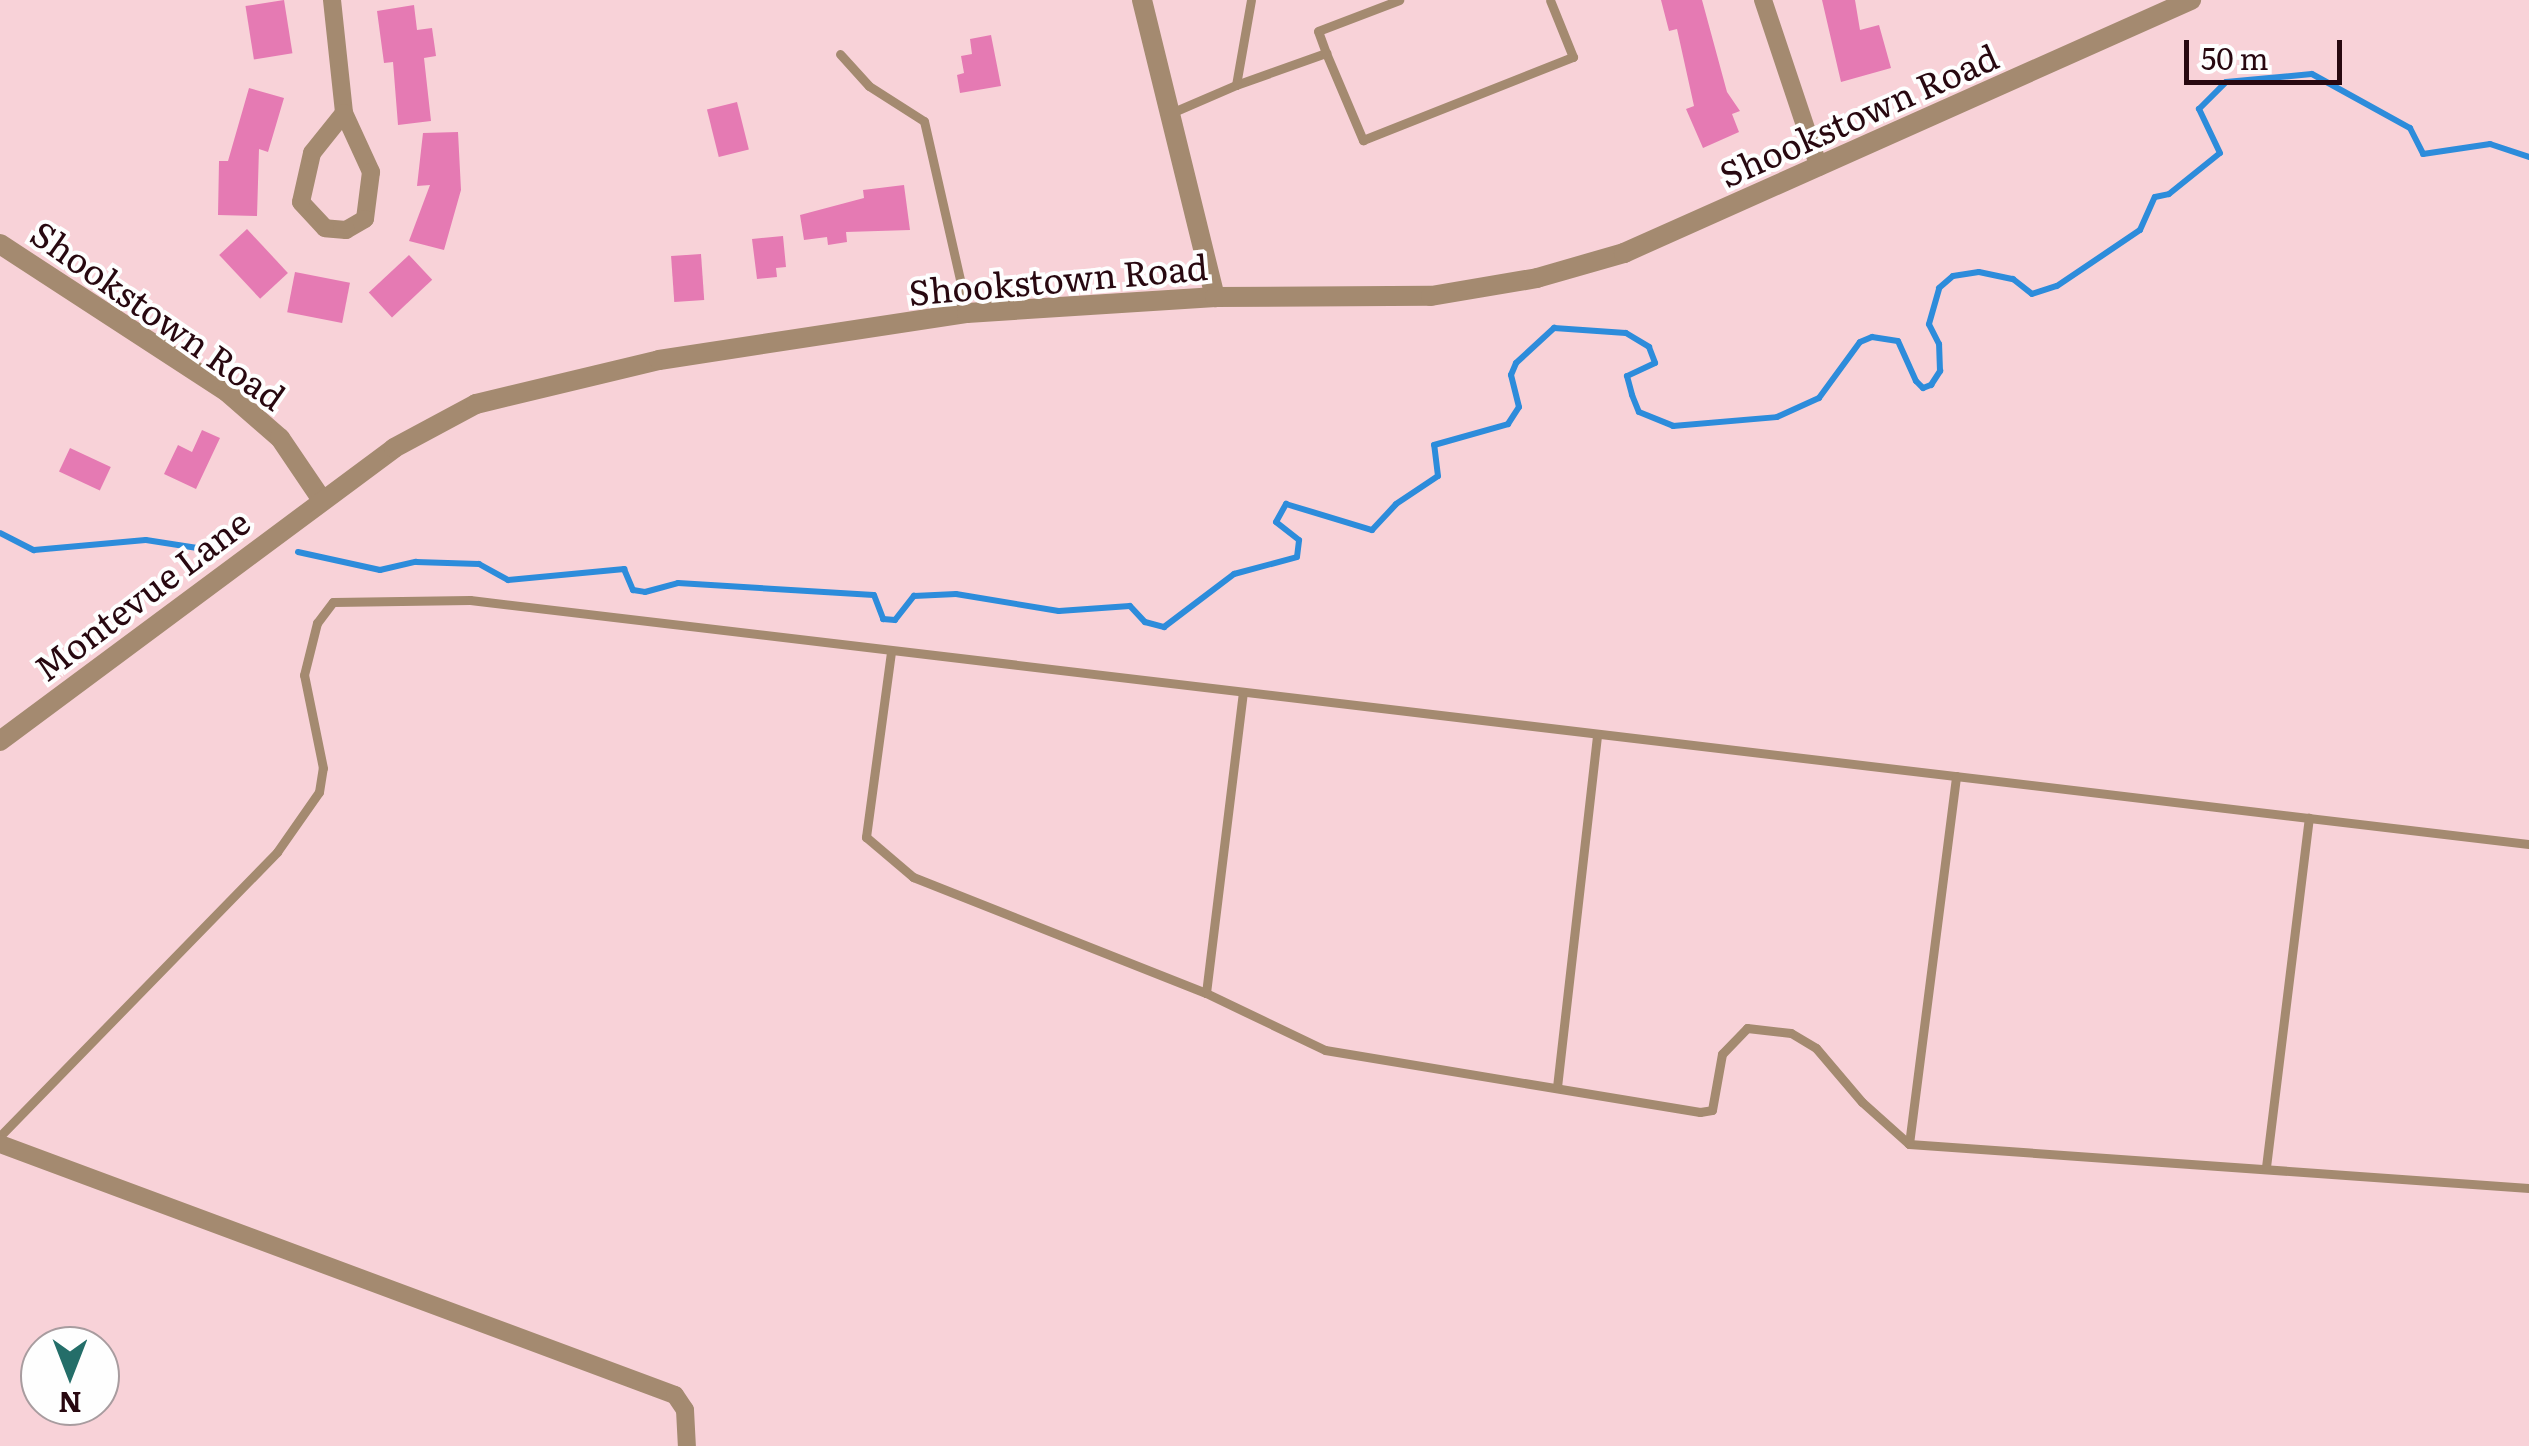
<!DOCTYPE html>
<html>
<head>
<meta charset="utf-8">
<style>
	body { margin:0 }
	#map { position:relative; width:2529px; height:1446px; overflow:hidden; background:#f8d2d8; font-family:Literata,serif }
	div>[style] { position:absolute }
	.stream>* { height:6px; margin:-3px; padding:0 3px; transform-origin:3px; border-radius:3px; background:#2d8cdb }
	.building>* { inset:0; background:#e57ab3; transform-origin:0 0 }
	.service>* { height:9px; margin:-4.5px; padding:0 4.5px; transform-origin:4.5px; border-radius:4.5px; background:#a48a70 }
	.minor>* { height:18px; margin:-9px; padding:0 9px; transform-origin:9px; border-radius:9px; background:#a48a70 }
	.tertiary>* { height:20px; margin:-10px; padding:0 10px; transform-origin:10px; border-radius:10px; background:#a48a70 }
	span { translate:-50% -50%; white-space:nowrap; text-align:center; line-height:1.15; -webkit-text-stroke:8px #fefefe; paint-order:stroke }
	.street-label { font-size:35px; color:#280810 }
	.north { position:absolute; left:20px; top:1326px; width:100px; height:100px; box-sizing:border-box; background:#fefefe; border:2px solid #a89c9f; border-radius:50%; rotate:180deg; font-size:28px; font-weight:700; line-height:40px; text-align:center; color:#280810 }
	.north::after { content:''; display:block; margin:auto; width:35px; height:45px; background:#246e69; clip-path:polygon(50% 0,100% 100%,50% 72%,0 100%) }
	.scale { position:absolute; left:2184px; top:40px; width:158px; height:45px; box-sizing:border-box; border:5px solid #280810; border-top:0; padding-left:12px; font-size:30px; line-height:35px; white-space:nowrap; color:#280810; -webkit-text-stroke:8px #fefefe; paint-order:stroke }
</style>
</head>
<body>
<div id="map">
	<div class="stream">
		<div style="left:0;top:533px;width:38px;rotate:27deg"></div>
		<div style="left:34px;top:550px;width:112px;rotate:-5.1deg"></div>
		<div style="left:146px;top:540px;width:65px;rotate:8.9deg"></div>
		<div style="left:298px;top:552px;width:84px;rotate:12.4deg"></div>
		<div style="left:380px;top:570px;width:37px;rotate:-13deg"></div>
		<div style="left:416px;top:562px;width:63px;rotate:1.8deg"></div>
		<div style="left:479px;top:564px;width:33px;rotate:29deg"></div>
		<div style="left:508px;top:580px;width:117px;rotate:-5.4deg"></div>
		<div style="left:624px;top:569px;width:23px;rotate:67deg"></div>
		<div style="left:633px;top:590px;width:12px;rotate:9deg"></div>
		<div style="left:645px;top:592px;width:34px;rotate:-15deg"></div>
		<div style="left:678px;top:583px;width:196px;rotate:3.5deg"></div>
		<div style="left:874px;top:595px;width:26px;rotate:69deg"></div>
		<div style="left:883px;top:619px;width:12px;rotate:5deg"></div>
		<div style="left:895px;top:620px;width:31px;rotate:-52deg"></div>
		<div style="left:914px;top:596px;width:42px;rotate:-2.7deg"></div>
		<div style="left:956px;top:594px;width:104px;rotate:9.4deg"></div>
		<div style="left:1059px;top:611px;width:71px;rotate:-4deg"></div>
		<div style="left:1130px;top:606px;width:22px;rotate:47deg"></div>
		<div style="left:1145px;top:622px;width:20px;rotate:15deg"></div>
		<div style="left:1164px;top:627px;width:88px;rotate:-37.1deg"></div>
		<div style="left:1234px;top:574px;width:65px;rotate:-15.1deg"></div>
		<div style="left:1297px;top:557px;width:17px;rotate:-83deg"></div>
		<div style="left:1299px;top:540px;width:29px;rotate:-142deg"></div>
		<div style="left:1276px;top:522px;width:21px;rotate:-61deg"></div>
		<div style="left:1286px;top:504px;width:90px;rotate:16.8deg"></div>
		<div style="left:1372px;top:530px;width:35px;rotate:-47deg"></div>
		<div style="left:1396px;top:504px;width:50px;rotate:-33.7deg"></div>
		<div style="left:1438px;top:476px;width:31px;rotate:-97deg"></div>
		<div style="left:1434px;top:445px;width:77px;rotate:-15.8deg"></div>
		<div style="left:1508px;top:424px;width:20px;rotate:-57deg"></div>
		<div style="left:1519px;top:407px;width:33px;rotate:-104deg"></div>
		<div style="left:1511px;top:375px;width:13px;rotate:-67deg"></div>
		<div style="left:1516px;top:363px;width:52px;rotate:-42.6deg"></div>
		<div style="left:1554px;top:328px;width:72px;rotate:4deg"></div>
		<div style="left:1626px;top:333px;width:27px;rotate:31deg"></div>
		<div style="left:1649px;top:347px;width:17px;rotate:69deg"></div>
		<div style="left:1655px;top:363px;width:31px;rotate:155deg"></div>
		<div style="left:1627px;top:376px;width:20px;rotate:75deg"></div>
		<div style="left:1632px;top:395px;width:18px;rotate:68deg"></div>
		<div style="left:1639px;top:412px;width:37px;rotate:22deg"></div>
		<div style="left:1673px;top:426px;width:104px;rotate:-4.9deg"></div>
		<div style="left:1777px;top:417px;width:46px;rotate:-24.3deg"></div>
		<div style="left:1819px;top:398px;width:69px;rotate:-53.8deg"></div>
		<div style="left:1860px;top:342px;width:13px;rotate:-23deg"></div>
		<div style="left:1872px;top:337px;width:26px;rotate:9deg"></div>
		<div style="left:1898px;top:341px;width:44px;rotate:65.8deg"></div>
		<div style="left:1916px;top:381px;width:10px;rotate:45deg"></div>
		<div style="left:1923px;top:388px;width:9px;rotate:-21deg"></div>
		<div style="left:1931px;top:385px;width:17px;rotate:-57deg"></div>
		<div style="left:1940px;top:371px;width:27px;rotate:-92deg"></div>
		<div style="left:1939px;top:344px;width:22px;rotate:-117deg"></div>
		<div style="left:1929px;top:324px;width:37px;rotate:-74deg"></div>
		<div style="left:1939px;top:288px;width:18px;rotate:-41deg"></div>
		<div style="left:1953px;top:276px;width:26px;rotate:-9deg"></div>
		<div style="left:1979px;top:272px;width:35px;rotate:12deg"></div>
		<div style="left:2013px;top:279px;width:24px;rotate:38deg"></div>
		<div style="left:2032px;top:294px;width:26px;rotate:-18deg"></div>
		<div style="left:2057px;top:286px;width:100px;rotate:-34deg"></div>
		<div style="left:2140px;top:230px;width:36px;rotate:-66deg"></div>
		<div style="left:2155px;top:197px;width:14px;rotate:-12deg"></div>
		<div style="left:2169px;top:194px;width:65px;rotate:-38.8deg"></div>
		<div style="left:2220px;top:153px;width:49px;rotate:-115.5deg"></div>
		<div style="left:2199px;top:109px;width:38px;rotate:-45deg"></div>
		<div style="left:2226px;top:82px;width:86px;rotate:-5.3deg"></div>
		<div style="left:2312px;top:74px;width:112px;rotate:28.9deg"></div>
		<div style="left:2410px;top:128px;width:29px;rotate:63deg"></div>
		<div style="left:2423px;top:154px;width:68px;rotate:-8.5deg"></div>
		<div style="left:2490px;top:144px;width:41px;rotate:18.4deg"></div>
	</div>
	<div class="building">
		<div style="left:284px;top:0;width:54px;height:39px;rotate:81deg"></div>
		<div style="clip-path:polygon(1661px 0,1702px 0,1727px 92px,1740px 111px,1732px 114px,1739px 132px,1703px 148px,1686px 109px,1694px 106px,1677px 29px,1669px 31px)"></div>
		<div style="clip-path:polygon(1822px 0,1855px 0,1860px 30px,1879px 25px,1891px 68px,1841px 82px)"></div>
		<div style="clip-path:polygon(414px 5px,417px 30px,432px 28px,436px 56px,424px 58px,431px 121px,398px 125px,393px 62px,384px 63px,377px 11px)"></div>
		<div style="clip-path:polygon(991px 35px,1001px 86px,960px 93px,957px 75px,964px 73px,961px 56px,972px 54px,970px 39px)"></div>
		<div style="clip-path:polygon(249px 88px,284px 98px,268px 152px,259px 149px,257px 216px,218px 215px,219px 161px,228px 161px)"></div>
		<div style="left:737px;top:102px;width:49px;height:31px;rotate:76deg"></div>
		<div style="clip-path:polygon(458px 132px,461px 190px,444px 250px,409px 241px,430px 185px,417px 186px,423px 133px)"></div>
		<div style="clip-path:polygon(904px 185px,910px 230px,846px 232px,847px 242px,828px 245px,827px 237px,804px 240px,800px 215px,864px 198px,863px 190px)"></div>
		<div style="left:247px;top:229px;width:60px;height:38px;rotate:47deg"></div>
		<div style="clip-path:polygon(783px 236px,786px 267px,776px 268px,777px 277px,757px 279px,752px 239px)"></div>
		<div style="left:701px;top:254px;width:46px;height:30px;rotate:86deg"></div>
		<div style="left:409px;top:255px;width:34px;height:55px;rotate:47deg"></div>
		<div style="left:295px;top:272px;width:56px;height:41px;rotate:11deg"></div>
		<div style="clip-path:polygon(202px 430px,220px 438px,196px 489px,164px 474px,178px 445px,192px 452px)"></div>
		<div style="left:70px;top:448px;width:45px;height:26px;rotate:25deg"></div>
	</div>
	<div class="service">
		<div style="left:1326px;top:53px;width:23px;rotate:-110deg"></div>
		<div style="left:1318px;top:31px;width:87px;rotate:-20.9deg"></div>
		<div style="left:840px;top:54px;width:43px;rotate:47.8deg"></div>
		<div style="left:869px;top:86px;width:65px;rotate:32.5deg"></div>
		<div style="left:924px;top:121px;width:194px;rotate:77.2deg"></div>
		<div style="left:1236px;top:85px;width:96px;rotate:-19.6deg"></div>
		<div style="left:1326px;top:53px;width:95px;rotate:67deg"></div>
		<div style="left:1363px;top:140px;width:226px;rotate:-21.6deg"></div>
		<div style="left:1573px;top:57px;width:61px;rotate:-112deg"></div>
		<div style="left:1171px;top:113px;width:71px;rotate:-23.3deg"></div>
		<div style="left:1236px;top:85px;width:86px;rotate:-80deg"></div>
		<div style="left:891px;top:652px;width:187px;rotate:97.7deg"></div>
		<div style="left:866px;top:837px;width:62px;rotate:40.4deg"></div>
		<div style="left:913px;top:877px;width:315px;rotate:21.6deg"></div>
		<div style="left:1206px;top:993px;width:132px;rotate:25.6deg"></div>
		<div style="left:1325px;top:1050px;width:380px;rotate:9.4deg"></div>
		<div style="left:1700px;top:1112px;width:12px;rotate:-9deg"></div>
		<div style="left:1712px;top:1110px;width:57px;rotate:-79.9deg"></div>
		<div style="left:1722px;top:1054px;width:36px;rotate:-46deg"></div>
		<div style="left:1747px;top:1028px;width:44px;rotate:6.5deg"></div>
		<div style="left:1791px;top:1033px;width:29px;rotate:31deg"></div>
		<div style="left:1816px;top:1048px;width:71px;rotate:49.6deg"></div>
		<div style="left:1862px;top:1102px;width:63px;rotate:41.8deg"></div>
		<div style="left:1909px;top:1144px;width:622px;rotate:4.06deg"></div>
		<div style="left:1206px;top:993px;width:302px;rotate:-83deg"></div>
		<div style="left:1557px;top:1087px;width:355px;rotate:-83.5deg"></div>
		<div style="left:0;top:1136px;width:397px;rotate:-45.7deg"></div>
		<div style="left:277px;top:852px;width:73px;rotate:-55deg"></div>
		<div style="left:319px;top:792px;width:24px;rotate:-81deg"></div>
		<div style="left:323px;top:768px;width:95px;rotate:-101.5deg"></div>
		<div style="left:304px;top:675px;width:54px;rotate:-76deg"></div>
		<div style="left:317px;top:623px;width:26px;rotate:-53deg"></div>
		<div style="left:333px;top:602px;width:137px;rotate:-0.8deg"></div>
		<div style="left:470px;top:600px;width:2073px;rotate:6.76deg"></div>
		<div style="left:1909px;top:1144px;width:371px;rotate:-82.7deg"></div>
		<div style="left:2266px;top:1167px;width:352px;rotate:-83deg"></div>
	</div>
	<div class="minor">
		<div style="left:332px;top:0;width:114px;rotate:83.9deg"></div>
		<div style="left:344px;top:113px;width:65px;rotate:65.4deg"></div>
		<div style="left:371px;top:172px;width:47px;rotate:97.3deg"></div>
		<div style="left:365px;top:219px;width:22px;rotate:150deg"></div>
		<div style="left:346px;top:230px;width:21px;rotate:-175deg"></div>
		<div style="left:325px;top:228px;width:35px;rotate:-133deg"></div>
		<div style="left:301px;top:202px;width:50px;rotate:-77.3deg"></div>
		<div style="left:312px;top:153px;width:51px;rotate:-51.3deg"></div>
		<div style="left:1763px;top:0;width:176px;rotate:71.5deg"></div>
		<div style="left:0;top:1144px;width:720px;rotate:20.4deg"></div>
		<div style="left:675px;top:1395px;width:18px;rotate:56deg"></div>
		<div style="left:685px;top:1410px;width:36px;rotate:87deg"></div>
	</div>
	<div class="tertiary">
		<div style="left:1142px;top:0;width:306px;rotate:76.2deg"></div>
		<div style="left:0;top:244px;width:271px;rotate:33.1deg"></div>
		<div style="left:227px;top:392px;width:70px;rotate:41deg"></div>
		<div style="left:280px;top:438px;width:75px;rotate:55.9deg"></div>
		<div style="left:0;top:741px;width:491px;rotate:-36.6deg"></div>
		<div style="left:394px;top:448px;width:93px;rotate:-28.2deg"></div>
		<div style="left:476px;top:404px;width:188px;rotate:-13.5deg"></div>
		<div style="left:659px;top:360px;width:312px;rotate:-8.7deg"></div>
		<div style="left:967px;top:313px;width:249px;rotate:-3.7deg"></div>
		<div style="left:1215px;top:297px;width:216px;rotate:-0.3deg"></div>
		<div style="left:1431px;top:296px;width:108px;rotate:-9.6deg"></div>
		<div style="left:1537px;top:278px;width:91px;rotate:-16deg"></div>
		<div style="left:1624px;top:253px;width:621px;rotate:-24.05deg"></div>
	</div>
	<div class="street-label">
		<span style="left:1858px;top:114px;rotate:-24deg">Shookstown Road</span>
		<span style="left:1058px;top:278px;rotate:-5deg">Shookstown Road</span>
		<span style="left:159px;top:314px;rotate:35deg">Shookstown Road</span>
		<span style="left:141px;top:594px;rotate:-37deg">Montevue Lane</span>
	</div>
	<div class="north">N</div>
	<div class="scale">50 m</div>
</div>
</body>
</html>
